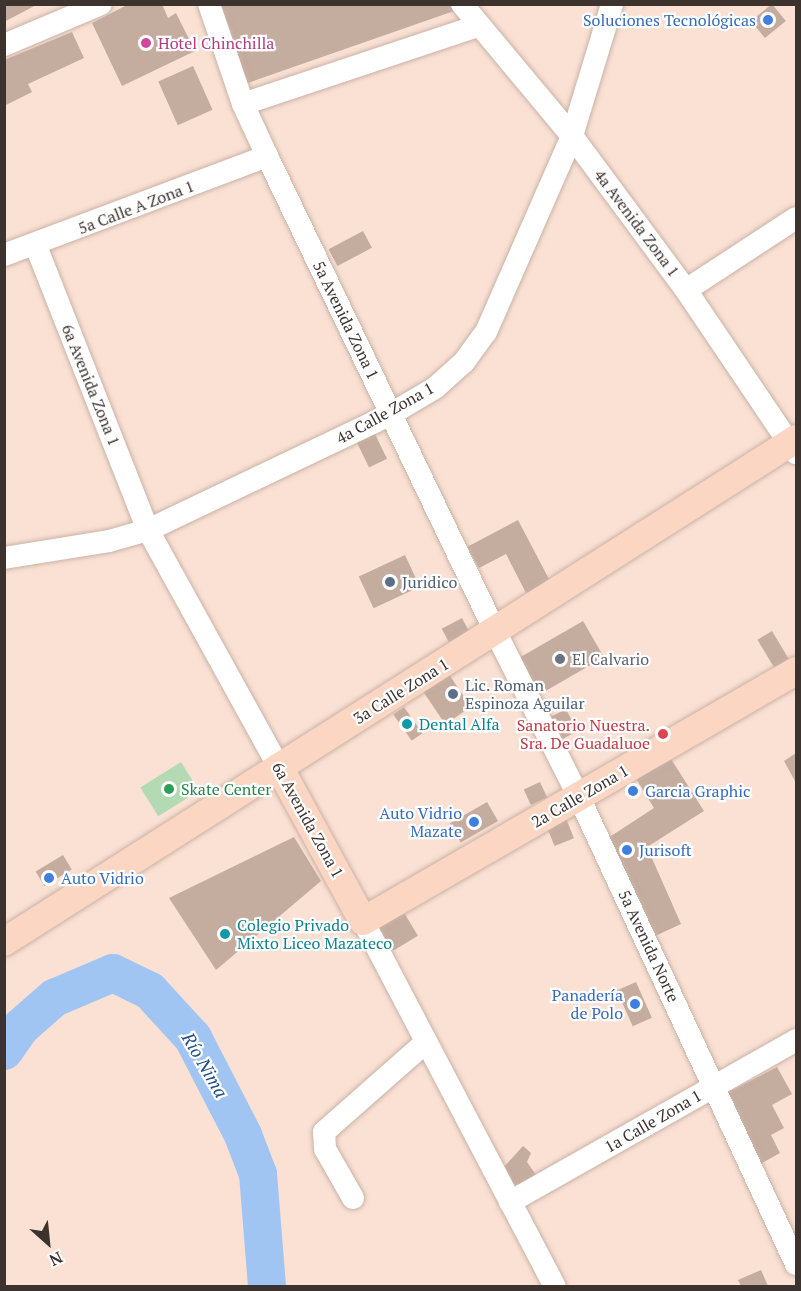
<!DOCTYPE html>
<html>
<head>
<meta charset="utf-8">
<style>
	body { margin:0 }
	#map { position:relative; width:801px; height:1291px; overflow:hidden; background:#fae1d4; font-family:"PT Serif",serif }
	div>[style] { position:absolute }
	.green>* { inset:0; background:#b3dab2; transform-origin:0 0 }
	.river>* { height:38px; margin:-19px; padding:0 19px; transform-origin:19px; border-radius:19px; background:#a1c5f3 }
	.building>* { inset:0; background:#c4ac9f; transform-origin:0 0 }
	.roads { filter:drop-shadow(0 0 2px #cab2a5) drop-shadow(0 0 2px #cab2a5) }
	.minor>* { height:22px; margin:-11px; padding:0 11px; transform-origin:11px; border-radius:11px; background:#fff }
	.major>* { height:28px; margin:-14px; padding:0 14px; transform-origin:14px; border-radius:14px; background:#fad6c3 }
	.dots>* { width:16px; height:16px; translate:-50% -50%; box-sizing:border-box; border:3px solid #fff; border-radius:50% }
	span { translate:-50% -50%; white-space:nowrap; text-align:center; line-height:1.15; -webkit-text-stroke:4.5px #fff; paint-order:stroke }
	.shop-label { font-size:16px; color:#366cbe }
	.right { translate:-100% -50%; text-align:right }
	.left { translate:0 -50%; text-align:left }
	.hotel-label { font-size:16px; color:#b23c85 }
	.street-label { font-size:16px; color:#3d332e }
	.service-label { font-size:16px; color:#4e5e75 }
	.worship-label { font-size:16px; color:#5b616d }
	.culture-label { font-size:16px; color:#0d838f }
	.health-label { font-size:16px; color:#be3a42 }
	.leisure-label { font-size:16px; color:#27864d }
	.water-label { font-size:18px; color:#204e86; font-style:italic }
	.frame { position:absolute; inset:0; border:6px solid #3d332e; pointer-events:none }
	.north { position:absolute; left:18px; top:1213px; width:60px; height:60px; -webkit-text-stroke:4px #fff; paint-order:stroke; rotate:153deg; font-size:16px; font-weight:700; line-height:24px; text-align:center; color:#3d332e }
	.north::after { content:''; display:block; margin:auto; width:21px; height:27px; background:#3d332e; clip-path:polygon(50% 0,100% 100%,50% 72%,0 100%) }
</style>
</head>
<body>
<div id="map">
	<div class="green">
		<div style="left:181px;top:762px;width:34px;height:48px;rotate:58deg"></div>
	</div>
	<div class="river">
		<div style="left:4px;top:1051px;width:29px;rotate:-55deg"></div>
		<div style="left:21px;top:1027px;width:44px;rotate:-41.3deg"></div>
		<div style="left:54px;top:998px;width:64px;rotate:-23deg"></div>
		<div style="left:113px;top:973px;width:41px;rotate:25.9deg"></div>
		<div style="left:150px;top:991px;width:64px;rotate:47.5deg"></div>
		<div style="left:193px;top:1038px;width:109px;rotate:62.7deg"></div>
		<div style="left:243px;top:1135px;width:42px;rotate:69deg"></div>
		<div style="left:258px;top:1174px;width:112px;rotate:85.4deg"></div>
	</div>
	<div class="building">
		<div style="clip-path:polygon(4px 4px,38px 4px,4px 22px)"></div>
		<div style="clip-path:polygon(129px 4px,162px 4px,168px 18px,176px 13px,195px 51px,122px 86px,92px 23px)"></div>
		<div style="clip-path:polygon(216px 4px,449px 4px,454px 11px,245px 84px)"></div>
		<div style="left:772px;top:4px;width:22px;height:27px;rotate:51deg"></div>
		<div style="clip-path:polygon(72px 32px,84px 58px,28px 84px,32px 92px,4px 106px,4px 60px)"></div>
		<div style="left:193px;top:66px;width:48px;height:38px;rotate:66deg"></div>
		<div style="left:363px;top:231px;width:19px;height:39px;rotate:62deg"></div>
		<div style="left:373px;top:430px;width:32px;height:20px;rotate:64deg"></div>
		<div style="clip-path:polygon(518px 520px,550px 581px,526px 593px,506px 554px,479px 568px,467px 547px)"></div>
		<div style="left:405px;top:555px;width:35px;height:51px;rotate:65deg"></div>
		<div style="left:462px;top:618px;width:15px;height:23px;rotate:62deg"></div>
		<div style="left:583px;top:621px;width:42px;height:78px;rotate:60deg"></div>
		<div style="left:772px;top:631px;width:33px;height:17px;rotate:59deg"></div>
		<div style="left:448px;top:673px;width:41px;height:31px;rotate:56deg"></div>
		<div style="left:404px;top:707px;width:32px;height:13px;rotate:55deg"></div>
		<div style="left:566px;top:709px;width:25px;height:17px;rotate:63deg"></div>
		<div style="clip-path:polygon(666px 751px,704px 811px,647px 847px,681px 924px,653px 937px,608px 838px,654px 808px,632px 772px)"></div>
		<div style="clip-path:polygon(796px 753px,796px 783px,784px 761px)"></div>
		<div style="left:540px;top:782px;width:17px;height:18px;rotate:65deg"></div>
		<div style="left:487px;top:802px;width:22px;height:43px;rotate:60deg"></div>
		<div style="left:565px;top:816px;width:24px;height:21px;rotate:68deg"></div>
		<div style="clip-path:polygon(294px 837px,321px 881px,216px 970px,169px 898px)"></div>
		<div style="left:63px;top:855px;width:17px;height:32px;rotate:59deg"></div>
		<div style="left:403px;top:911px;width:29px;height:29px;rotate:59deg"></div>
		<div style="left:636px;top:982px;width:39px;height:21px;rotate:66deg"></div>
		<div style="clip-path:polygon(777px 1067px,792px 1094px,772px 1105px,784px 1128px,771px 1135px,780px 1153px,760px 1164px,723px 1095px)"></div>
		<div style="clip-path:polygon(523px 1146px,531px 1153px,527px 1162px,536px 1175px,522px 1185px,512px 1184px,503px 1168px)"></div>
		<div style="clip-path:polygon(761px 1270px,768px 1286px,741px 1286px,738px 1280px)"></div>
	</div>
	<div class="roads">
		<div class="minor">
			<div style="left:209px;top:4px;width:106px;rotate:71.2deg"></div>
			<div style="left:243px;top:104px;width:57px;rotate:65.2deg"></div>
			<div style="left:267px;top:156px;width:527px;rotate:64.36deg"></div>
			<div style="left:495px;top:631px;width:186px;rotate:63.2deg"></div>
			<div style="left:579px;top:797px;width:515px;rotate:65.08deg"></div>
			<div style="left:462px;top:4px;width:172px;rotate:50.2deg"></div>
			<div style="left:572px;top:136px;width:192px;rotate:53.5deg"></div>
			<div style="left:686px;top:290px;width:197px;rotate:56deg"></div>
			<div style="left:4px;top:45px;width:105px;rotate:-22.9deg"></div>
			<div style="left:243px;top:104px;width:247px;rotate:-18.4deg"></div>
			<div style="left:36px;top:246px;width:305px;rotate:68.5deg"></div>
			<div style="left:148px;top:530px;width:271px;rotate:61.1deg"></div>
			<div style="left:4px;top:255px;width:281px;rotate:-20.6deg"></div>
			<div style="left:686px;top:290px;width:131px;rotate:-33.2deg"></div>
			<div style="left:4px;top:558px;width:106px;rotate:-9.2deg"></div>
			<div style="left:109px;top:541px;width:41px;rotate:-15.8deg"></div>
			<div style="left:148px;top:530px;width:269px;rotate:-25.5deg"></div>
			<div style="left:391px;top:414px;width:51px;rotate:-30.6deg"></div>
			<div style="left:435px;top:388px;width:39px;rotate:-42deg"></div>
			<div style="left:464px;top:362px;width:37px;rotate:-54deg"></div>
			<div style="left:486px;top:332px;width:214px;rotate:-66.3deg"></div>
			<div style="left:572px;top:136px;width:138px;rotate:-73.1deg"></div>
			<div style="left:363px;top:921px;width:412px;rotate:62.3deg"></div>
			<div style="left:353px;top:1198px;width:56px;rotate:-119.7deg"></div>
			<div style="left:325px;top:1149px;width:17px;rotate:-93deg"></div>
			<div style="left:324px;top:1132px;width:136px;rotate:-41.4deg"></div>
			<div style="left:510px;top:1202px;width:329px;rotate:-29.5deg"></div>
		</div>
		<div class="major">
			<div style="left:279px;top:767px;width:175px;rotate:61.4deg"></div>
			<div style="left:363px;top:921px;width:500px;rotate:-30deg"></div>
			<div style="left:4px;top:942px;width:938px;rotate:-32.42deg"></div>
		</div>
	</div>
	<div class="dots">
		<div style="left:768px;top:20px;background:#3f7fe0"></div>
		<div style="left:146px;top:43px;background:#d1479c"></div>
		<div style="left:390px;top:582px;background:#5c6f8a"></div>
		<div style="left:560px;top:659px;background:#6b7280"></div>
		<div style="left:453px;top:694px;background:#5c6f8a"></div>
		<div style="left:407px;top:724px;background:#0f9aa8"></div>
		<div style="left:663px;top:734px;background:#e0444e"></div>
		<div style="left:169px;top:789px;background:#2e9e5b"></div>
		<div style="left:633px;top:791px;background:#3f7fe0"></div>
		<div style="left:474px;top:822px;background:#3f7fe0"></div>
		<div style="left:627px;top:850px;background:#3f7fe0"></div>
		<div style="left:49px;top:878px;background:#3f7fe0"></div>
		<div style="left:225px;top:934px;background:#0f9aa8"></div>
		<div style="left:635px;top:1004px;background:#3f7fe0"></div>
	</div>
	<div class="shop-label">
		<span class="right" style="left:756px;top:20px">Soluciones Tecnológicas</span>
		<span class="left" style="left:645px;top:791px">Garcia Graphic</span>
		<span class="right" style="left:462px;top:822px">Auto Vidrio<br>Mazate</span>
		<span class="left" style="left:639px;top:850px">Jurisoft</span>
		<span class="left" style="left:61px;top:878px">Auto Vidrio</span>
		<span class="right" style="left:623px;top:1004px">Panadería<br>de Polo</span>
	</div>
	<div class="hotel-label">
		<span class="left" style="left:158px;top:43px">Hotel Chinchilla</span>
	</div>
	<div class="street-label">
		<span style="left:136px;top:207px;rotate:-21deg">5a Calle A Zona 1</span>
		<span style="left:637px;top:223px;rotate:53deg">4a Avenida Zona 1</span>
		<span style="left:346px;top:320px;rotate:64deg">5a Avenida Zona 1</span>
		<span style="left:91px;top:385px;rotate:68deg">6a Avenida Zona 1</span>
		<span style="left:385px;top:413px;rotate:-29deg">4a Calle Zona 1</span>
		<span style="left:401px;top:691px;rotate:-32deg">3a Calle Zona 1</span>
		<span style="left:580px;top:796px;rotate:-30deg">2a Calle Zona 1</span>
		<span style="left:308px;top:820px;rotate:61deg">6a Avenida Zona 1</span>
		<span style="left:649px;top:946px;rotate:65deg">5a Avenida Norte</span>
		<span style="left:653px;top:1121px;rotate:-30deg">1a Calle Zona 1</span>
	</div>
	<div class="service-label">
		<span class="left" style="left:402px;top:582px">Juridico</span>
		<span class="left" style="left:465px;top:694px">Lic. Roman<br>Espinoza Aguilar</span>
	</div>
	<div class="worship-label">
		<span class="left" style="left:572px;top:659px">El Calvario</span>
	</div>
	<div class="culture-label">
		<span class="left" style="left:419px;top:724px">Dental Alfa</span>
		<span class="left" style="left:237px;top:934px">Colegio Privado<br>Mixto Liceo Mazateco</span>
	</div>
	<div class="health-label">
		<span class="right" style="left:650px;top:734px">Sanatorio Nuestra.<br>Sra. De Guadaluoe</span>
	</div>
	<div class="leisure-label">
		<span class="left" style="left:181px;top:789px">Skate Center</span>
	</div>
	<div class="water-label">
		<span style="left:205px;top:1065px;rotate:60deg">Río Nima</span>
	</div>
	<div class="frame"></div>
	<div class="north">N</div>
</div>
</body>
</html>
